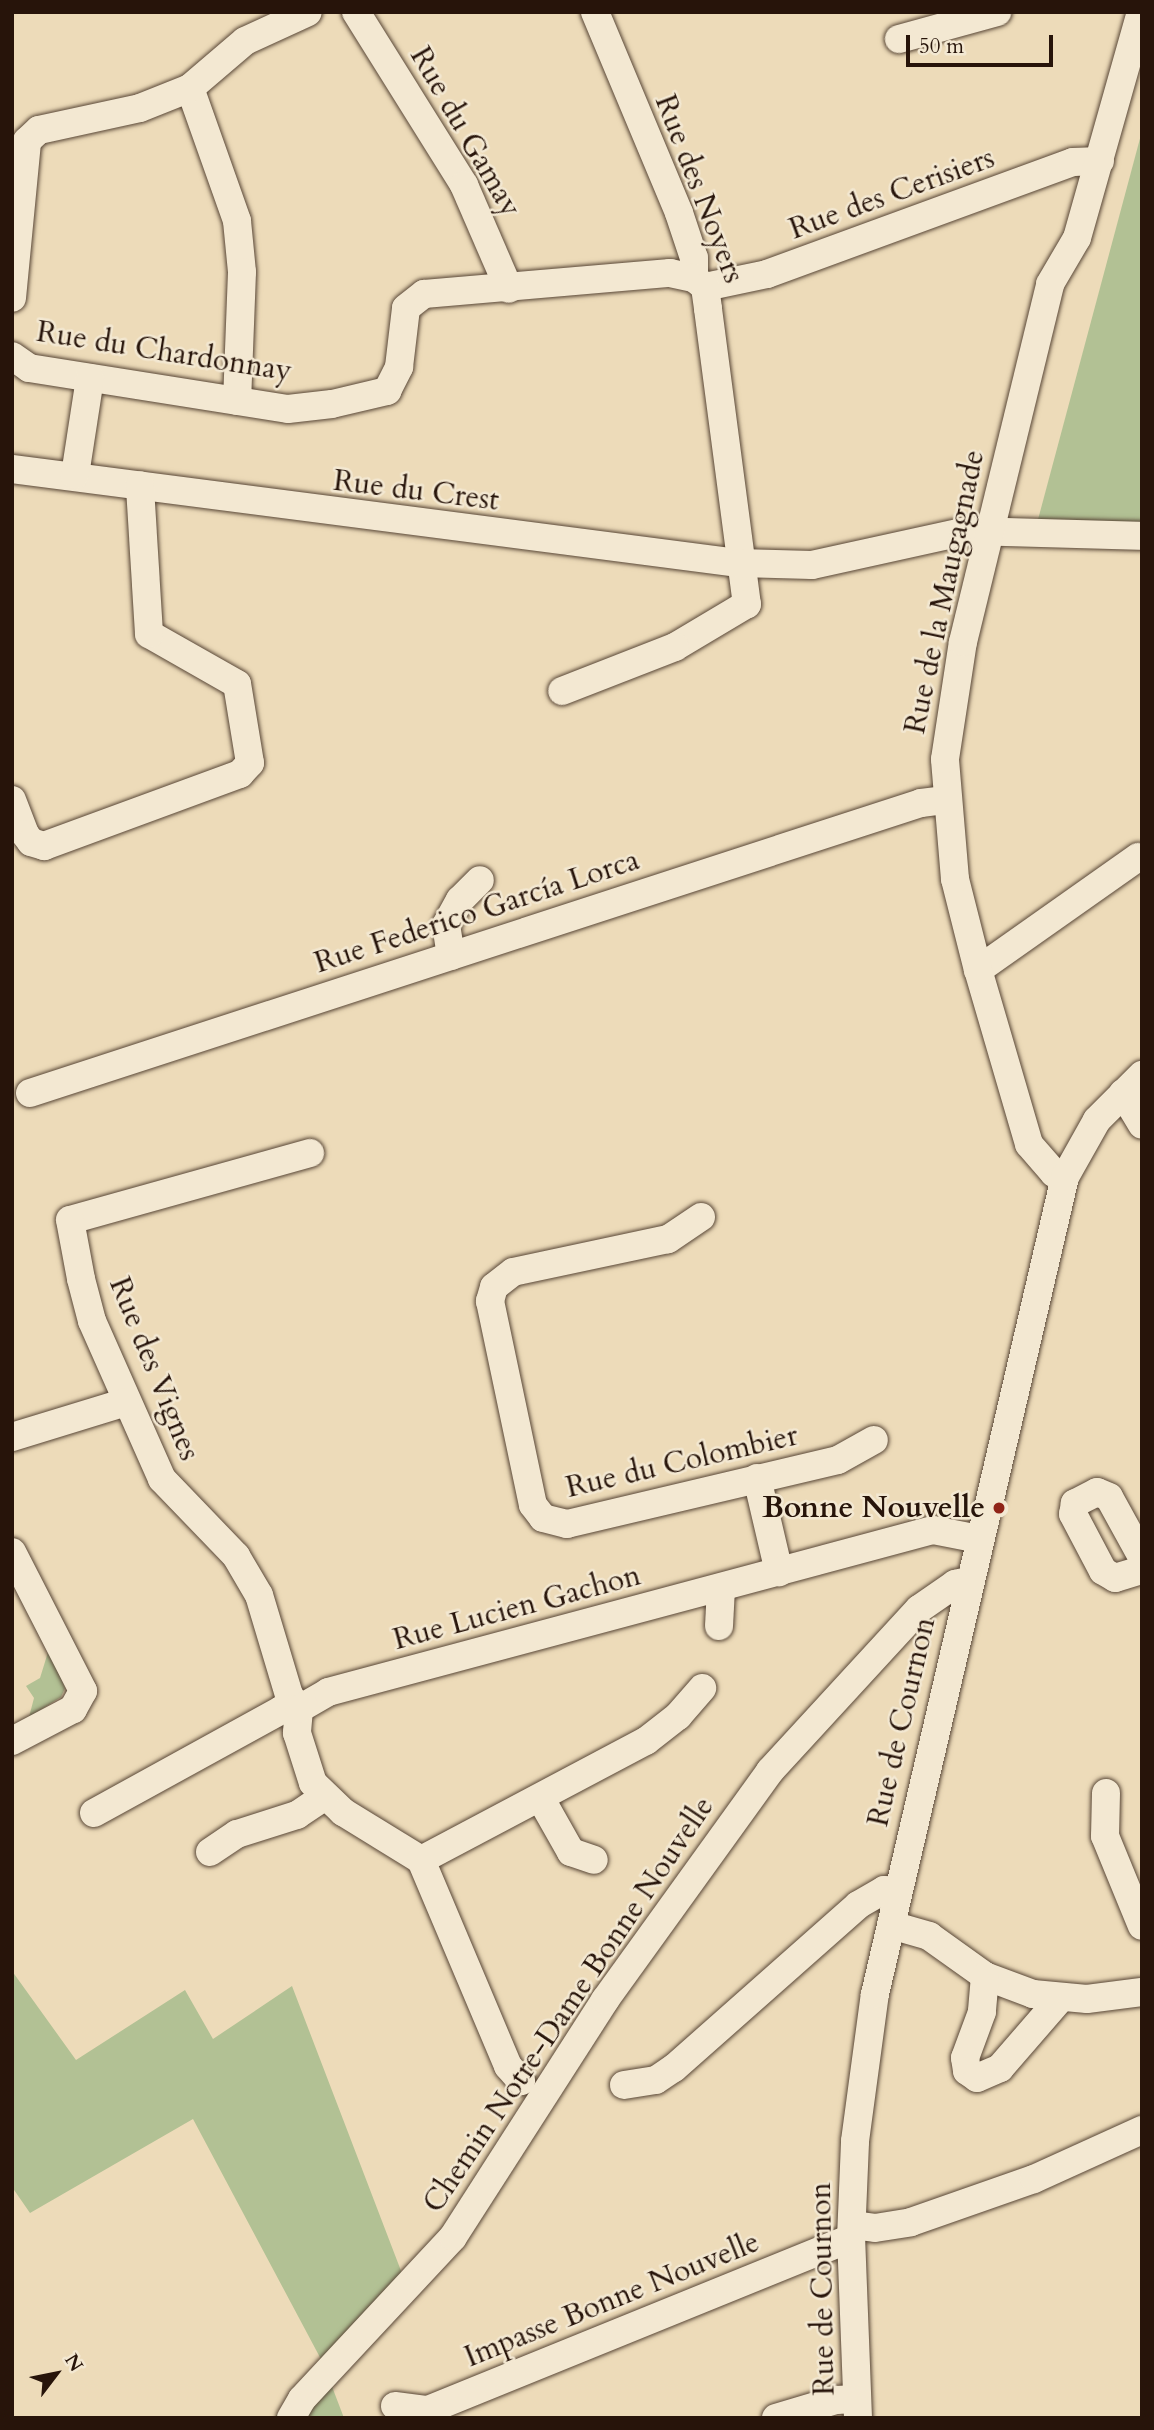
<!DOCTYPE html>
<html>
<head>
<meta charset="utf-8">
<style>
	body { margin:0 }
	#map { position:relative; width:1154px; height:2430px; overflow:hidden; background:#eddbb9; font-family:Cardo,serif }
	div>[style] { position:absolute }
	.green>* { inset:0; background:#b2c194 }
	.roads { filter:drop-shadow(0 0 2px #584636) drop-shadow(0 0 2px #584636) }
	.minor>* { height:28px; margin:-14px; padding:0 14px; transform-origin:14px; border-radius:14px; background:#f3e8d2 }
	.dots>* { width:19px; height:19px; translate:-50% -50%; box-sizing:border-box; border:4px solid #f3e8d2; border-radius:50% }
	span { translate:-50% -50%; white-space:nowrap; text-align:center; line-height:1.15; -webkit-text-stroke:5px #f3e8d2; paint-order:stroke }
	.street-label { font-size:30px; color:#27140a }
	.poi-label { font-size:30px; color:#27140a; font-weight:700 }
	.right { translate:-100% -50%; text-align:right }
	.frame { position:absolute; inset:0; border:14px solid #27140a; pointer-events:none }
	.north { position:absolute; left:21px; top:2339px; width:70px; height:70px; -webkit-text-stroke:5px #f3e8d2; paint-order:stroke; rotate:58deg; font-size:19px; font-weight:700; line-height:28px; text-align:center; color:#27140a }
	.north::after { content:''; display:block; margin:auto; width:24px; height:32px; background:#27140a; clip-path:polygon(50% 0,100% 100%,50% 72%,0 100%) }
	.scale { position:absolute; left:906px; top:35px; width:147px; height:32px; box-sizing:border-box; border:4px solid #27140a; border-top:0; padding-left:9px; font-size:21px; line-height:24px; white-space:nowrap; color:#27140a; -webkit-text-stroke:5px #f3e8d2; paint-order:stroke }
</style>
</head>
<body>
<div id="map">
	<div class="green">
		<div style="clip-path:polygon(1142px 131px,1142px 526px,1036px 527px)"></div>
		<div style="clip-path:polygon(49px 1649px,65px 1688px,61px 1697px,29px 1717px,34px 1698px,26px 1686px,40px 1678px)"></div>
		<div style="clip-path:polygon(12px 1971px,76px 2060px,185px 1990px,213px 2039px,292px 1986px,403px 2276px,323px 2363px,344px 2418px,274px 2418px,323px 2363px,193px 2119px,30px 2213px,12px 2187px)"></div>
	</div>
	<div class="roads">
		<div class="minor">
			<div style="left:356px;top:12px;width:204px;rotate:58deg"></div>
			<div style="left:464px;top:185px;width:113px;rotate:66.6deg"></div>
			<div style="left:595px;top:12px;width:218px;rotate:67.3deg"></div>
			<div style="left:679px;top:213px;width:47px;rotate:71.6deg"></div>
			<div style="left:694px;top:258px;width:20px;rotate:90deg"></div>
			<div style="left:899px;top:39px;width:102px;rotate:-15.4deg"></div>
			<div style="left:190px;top:88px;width:141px;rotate:70.5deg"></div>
			<div style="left:237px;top:221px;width:51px;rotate:84.4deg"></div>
			<div style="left:242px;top:272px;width:129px;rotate:92.2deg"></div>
			<div style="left:705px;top:287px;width:63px;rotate:-11.8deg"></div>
			<div style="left:767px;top:274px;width:326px;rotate:-20.1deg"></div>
			<div style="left:1073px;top:162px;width:27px;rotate:-2deg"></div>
			<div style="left:12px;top:298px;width:158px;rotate:-84.5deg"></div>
			<div style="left:27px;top:141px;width:16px;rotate:-43deg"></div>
			<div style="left:39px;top:130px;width:103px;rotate:-12.3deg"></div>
			<div style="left:140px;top:108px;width:54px;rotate:-21.8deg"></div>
			<div style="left:190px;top:88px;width:72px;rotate:-40.5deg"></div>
			<div style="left:245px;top:41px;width:69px;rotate:-24.7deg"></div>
			<div style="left:12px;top:356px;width:21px;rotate:35deg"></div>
			<div style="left:29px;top:368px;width:262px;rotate:9deg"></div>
			<div style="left:288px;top:409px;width:44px;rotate:-6.5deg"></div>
			<div style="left:332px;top:404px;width:57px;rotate:-13.3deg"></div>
			<div style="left:387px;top:391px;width:27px;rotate:-63deg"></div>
			<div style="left:399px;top:367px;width:59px;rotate:-83.2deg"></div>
			<div style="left:406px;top:308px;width:23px;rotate:-38deg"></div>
			<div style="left:424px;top:294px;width:247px;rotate:-4.9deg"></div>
			<div style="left:670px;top:273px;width:25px;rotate:12deg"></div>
			<div style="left:694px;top:278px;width:14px;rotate:39deg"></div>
			<div style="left:705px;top:287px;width:22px;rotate:82deg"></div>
			<div style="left:708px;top:309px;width:298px;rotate:82.5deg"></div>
			<div style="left:747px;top:604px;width:84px;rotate:149.2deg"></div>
			<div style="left:675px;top:647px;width:121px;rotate:158.7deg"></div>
			<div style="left:12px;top:469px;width:733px;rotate:7.37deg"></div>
			<div style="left:739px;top:563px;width:73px;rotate:1.6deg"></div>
			<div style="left:812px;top:565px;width:159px;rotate:-12.4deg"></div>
			<div style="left:967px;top:531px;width:175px;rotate:1.6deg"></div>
			<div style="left:75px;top:475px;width:98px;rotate:-81.2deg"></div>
			<div style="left:12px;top:800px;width:36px;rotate:69deg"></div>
			<div style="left:25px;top:834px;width:10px;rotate:53deg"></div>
			<div style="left:31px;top:842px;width:14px;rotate:17deg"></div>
			<div style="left:44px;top:846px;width:209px;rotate:-20.2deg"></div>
			<div style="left:240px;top:774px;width:15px;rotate:-48deg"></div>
			<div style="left:250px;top:763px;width:80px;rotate:-99.3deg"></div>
			<div style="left:237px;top:684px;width:101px;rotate:-150.4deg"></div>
			<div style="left:149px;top:634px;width:149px;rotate:-93.5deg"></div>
			<div style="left:451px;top:956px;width:31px;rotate:-99deg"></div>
			<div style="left:446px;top:925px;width:29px;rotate:-61deg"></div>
			<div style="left:460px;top:900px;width:28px;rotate:-45deg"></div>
			<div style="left:978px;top:970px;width:196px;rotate:-35.2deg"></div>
			<div style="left:30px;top:1093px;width:937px;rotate:-18.03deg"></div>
			<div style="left:921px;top:803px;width:25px;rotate:-7deg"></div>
			<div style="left:1123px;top:1093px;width:37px;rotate:59deg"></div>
			<div style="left:310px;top:1153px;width:249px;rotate:164.4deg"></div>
			<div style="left:70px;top:1220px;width:60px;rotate:79.4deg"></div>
			<div style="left:81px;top:1279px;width:43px;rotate:75.3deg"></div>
			<div style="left:92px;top:1321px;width:173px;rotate:66.1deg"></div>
			<div style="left:162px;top:1479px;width:107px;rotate:46.1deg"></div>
			<div style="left:236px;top:1556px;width:45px;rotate:59.5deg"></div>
			<div style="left:259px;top:1595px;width:104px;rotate:73.3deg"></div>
			<div style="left:289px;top:1695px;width:17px;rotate:54deg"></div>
			<div style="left:299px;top:1709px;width:24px;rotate:95deg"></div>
			<div style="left:297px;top:1733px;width:52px;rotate:72.3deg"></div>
			<div style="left:313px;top:1783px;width:42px;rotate:44deg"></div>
			<div style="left:343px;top:1812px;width:92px;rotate:31.6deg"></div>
			<div style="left:421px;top:1860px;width:224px;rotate:67.1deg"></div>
			<div style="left:508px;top:2066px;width:20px;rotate:49deg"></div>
			<div style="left:1065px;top:1177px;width:12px;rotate:-160deg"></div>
			<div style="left:1054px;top:1173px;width:38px;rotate:-131deg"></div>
			<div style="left:1029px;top:1144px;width:181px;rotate:-106.3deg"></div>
			<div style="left:978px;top:970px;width:94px;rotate:-104.2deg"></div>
			<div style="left:955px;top:879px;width:120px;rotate:-94.8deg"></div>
			<div style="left:945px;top:759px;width:118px;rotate:-81.3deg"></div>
			<div style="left:963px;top:642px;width:368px;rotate:-76.3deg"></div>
			<div style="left:1050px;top:284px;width:53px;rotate:-59.6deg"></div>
			<div style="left:1077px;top:238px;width:235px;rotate:-74.2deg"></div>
			<div style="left:701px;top:1217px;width:40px;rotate:146deg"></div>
			<div style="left:668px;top:1239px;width:158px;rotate:168deg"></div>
			<div style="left:513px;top:1272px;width:24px;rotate:142deg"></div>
			<div style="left:494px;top:1287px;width:15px;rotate:106deg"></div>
			<div style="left:490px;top:1301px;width:208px;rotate:78.1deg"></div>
			<div style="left:533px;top:1505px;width:16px;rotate:52deg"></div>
			<div style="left:543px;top:1518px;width:25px;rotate:14deg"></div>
			<div style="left:567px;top:1524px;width:278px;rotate:-13.3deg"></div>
			<div style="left:838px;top:1460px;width:41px;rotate:-29.1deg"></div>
			<div style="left:12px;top:1437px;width:119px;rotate:-17.1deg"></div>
			<div style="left:757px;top:1478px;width:97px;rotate:76.8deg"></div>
			<div style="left:12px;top:1552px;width:156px;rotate:62.9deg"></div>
			<div style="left:83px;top:1691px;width:21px;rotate:119deg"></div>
			<div style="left:73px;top:1709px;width:69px;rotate:152.3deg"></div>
			<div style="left:1142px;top:1557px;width:68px;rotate:-118.8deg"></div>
			<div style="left:1109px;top:1497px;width:13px;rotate:-157deg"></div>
			<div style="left:1097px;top:1492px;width:25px;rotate:153deg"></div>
			<div style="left:1075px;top:1503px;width:11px;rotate:100deg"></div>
			<div style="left:1073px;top:1514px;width:64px;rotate:62.2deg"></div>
			<div style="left:1103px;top:1571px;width:14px;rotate:30deg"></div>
			<div style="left:1115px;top:1578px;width:28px;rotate:-17deg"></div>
			<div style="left:719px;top:1626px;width:38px;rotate:-87deg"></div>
			<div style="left:1106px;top:1793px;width:43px;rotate:91.3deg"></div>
			<div style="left:1105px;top:1836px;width:97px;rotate:67.7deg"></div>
			<div style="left:541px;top:1799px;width:61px;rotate:60.5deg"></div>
			<div style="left:571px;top:1852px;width:24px;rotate:19deg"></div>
			<div style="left:94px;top:1813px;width:213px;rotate:-28.8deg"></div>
			<div style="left:281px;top:1710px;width:18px;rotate:-3deg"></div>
			<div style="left:299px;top:1709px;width:34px;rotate:-30deg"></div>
			<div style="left:328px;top:1692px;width:626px;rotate:-14.99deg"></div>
			<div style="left:933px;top:1530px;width:47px;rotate:11.1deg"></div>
			<div style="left:210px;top:1852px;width:32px;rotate:-34deg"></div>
			<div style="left:237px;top:1834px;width:63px;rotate:-17.6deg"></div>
			<div style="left:297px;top:1815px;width:32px;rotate:-34deg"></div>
			<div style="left:421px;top:1860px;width:255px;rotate:-27.9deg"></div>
			<div style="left:646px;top:1741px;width:41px;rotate:-38deg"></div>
			<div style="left:678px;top:1716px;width:37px;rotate:-49deg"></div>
			<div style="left:891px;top:1925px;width:40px;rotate:16deg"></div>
			<div style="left:929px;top:1936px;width:69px;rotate:35.5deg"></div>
			<div style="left:985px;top:1976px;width:51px;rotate:20.6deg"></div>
			<div style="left:1033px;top:1994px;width:54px;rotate:5.3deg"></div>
			<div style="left:1087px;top:1999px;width:55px;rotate:-7.3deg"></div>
			<div style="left:985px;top:1976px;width:36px;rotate:95deg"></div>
			<div style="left:982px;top:2012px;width:49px;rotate:110.3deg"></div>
			<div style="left:965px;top:2058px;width:13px;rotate:81deg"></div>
			<div style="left:967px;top:2071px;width:12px;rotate:35deg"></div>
			<div style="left:977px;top:2078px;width:25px;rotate:-23deg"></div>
			<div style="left:1000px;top:2068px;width:90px;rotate:-49.1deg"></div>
			<div style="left:624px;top:2085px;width:32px;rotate:-9deg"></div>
			<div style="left:656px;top:2080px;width:22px;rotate:-34deg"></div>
			<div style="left:674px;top:2068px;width:246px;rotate:-41.5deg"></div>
			<div style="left:858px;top:1905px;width:30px;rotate:-30deg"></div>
			<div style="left:884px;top:1890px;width:14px;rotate:4deg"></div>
			<div style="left:852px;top:2225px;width:23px;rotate:7deg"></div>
			<div style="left:875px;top:2228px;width:36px;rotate:-9deg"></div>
			<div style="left:911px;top:2222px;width:130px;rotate:-19.3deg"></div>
			<div style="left:1034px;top:2179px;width:119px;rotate:-24.4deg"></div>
			<div style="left:395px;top:2406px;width:33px;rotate:7deg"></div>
			<div style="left:428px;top:2410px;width:457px;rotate:-22.1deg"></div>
			<div style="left:291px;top:2418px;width:22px;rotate:-60deg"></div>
			<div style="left:302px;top:2399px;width:221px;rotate:-47deg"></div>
			<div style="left:453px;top:2237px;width:282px;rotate:-57.3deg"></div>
			<div style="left:605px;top:2000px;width:282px;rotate:-54.2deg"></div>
			<div style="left:770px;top:1771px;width:220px;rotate:-47.4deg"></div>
			<div style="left:919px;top:1609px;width:44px;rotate:-34.8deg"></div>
			<div style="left:955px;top:1584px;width:13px;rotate:-13deg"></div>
			<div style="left:776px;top:2418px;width:63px;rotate:-16.7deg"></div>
			<div style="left:836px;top:2400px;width:21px;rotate:-3deg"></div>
			<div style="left:858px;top:2418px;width:180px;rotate:-92.2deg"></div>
			<div style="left:851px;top:2238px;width:97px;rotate:-87.6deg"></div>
			<div style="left:855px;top:2141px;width:148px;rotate:-82.3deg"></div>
			<div style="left:875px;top:1994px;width:839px;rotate:-76.91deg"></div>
			<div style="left:1065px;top:1177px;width:65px;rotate:-60.7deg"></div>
			<div style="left:1097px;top:1120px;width:64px;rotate:-45deg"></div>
		</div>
	</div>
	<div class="dots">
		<div style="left:999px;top:1508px;background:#8f2418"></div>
	</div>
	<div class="street-label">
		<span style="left:465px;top:132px;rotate:60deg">Rue du Gamay</span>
		<span style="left:699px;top:189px;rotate:69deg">Rue des Noyers</span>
		<span style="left:892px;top:194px;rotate:-20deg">Rue des Cerisiers</span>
		<span style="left:164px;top:352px;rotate:9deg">Rue du Chardonnay</span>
		<span style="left:416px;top:491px;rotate:7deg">Rue du Crest</span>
		<span style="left:945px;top:592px;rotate:-78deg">Rue de la Maugagnade</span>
		<span style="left:477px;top:912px;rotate:-18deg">Rue Federico García Lorca</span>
		<span style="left:154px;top:1369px;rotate:68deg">Rue des Vignes</span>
		<span style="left:682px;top:1462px;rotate:-13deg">Rue du Colombier</span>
		<span style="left:517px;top:1608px;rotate:-15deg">Rue Lucien Gachon</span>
		<span style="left:902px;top:1722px;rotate:-77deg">Rue de Cournon</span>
		<span style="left:569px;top:2005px;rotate:-56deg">Chemin Notre-Dame Bonne Nouvelle</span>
		<span style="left:823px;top:2289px;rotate:-91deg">Rue de Cournon</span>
		<span style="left:612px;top:2300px;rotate:-22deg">Impasse Bonne Nouvelle</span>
	</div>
	<div class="poi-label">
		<span class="right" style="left:985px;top:1508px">Bonne Nouvelle</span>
	</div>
	<div class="frame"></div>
	<div class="north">N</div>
	<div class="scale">50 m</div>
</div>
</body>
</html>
